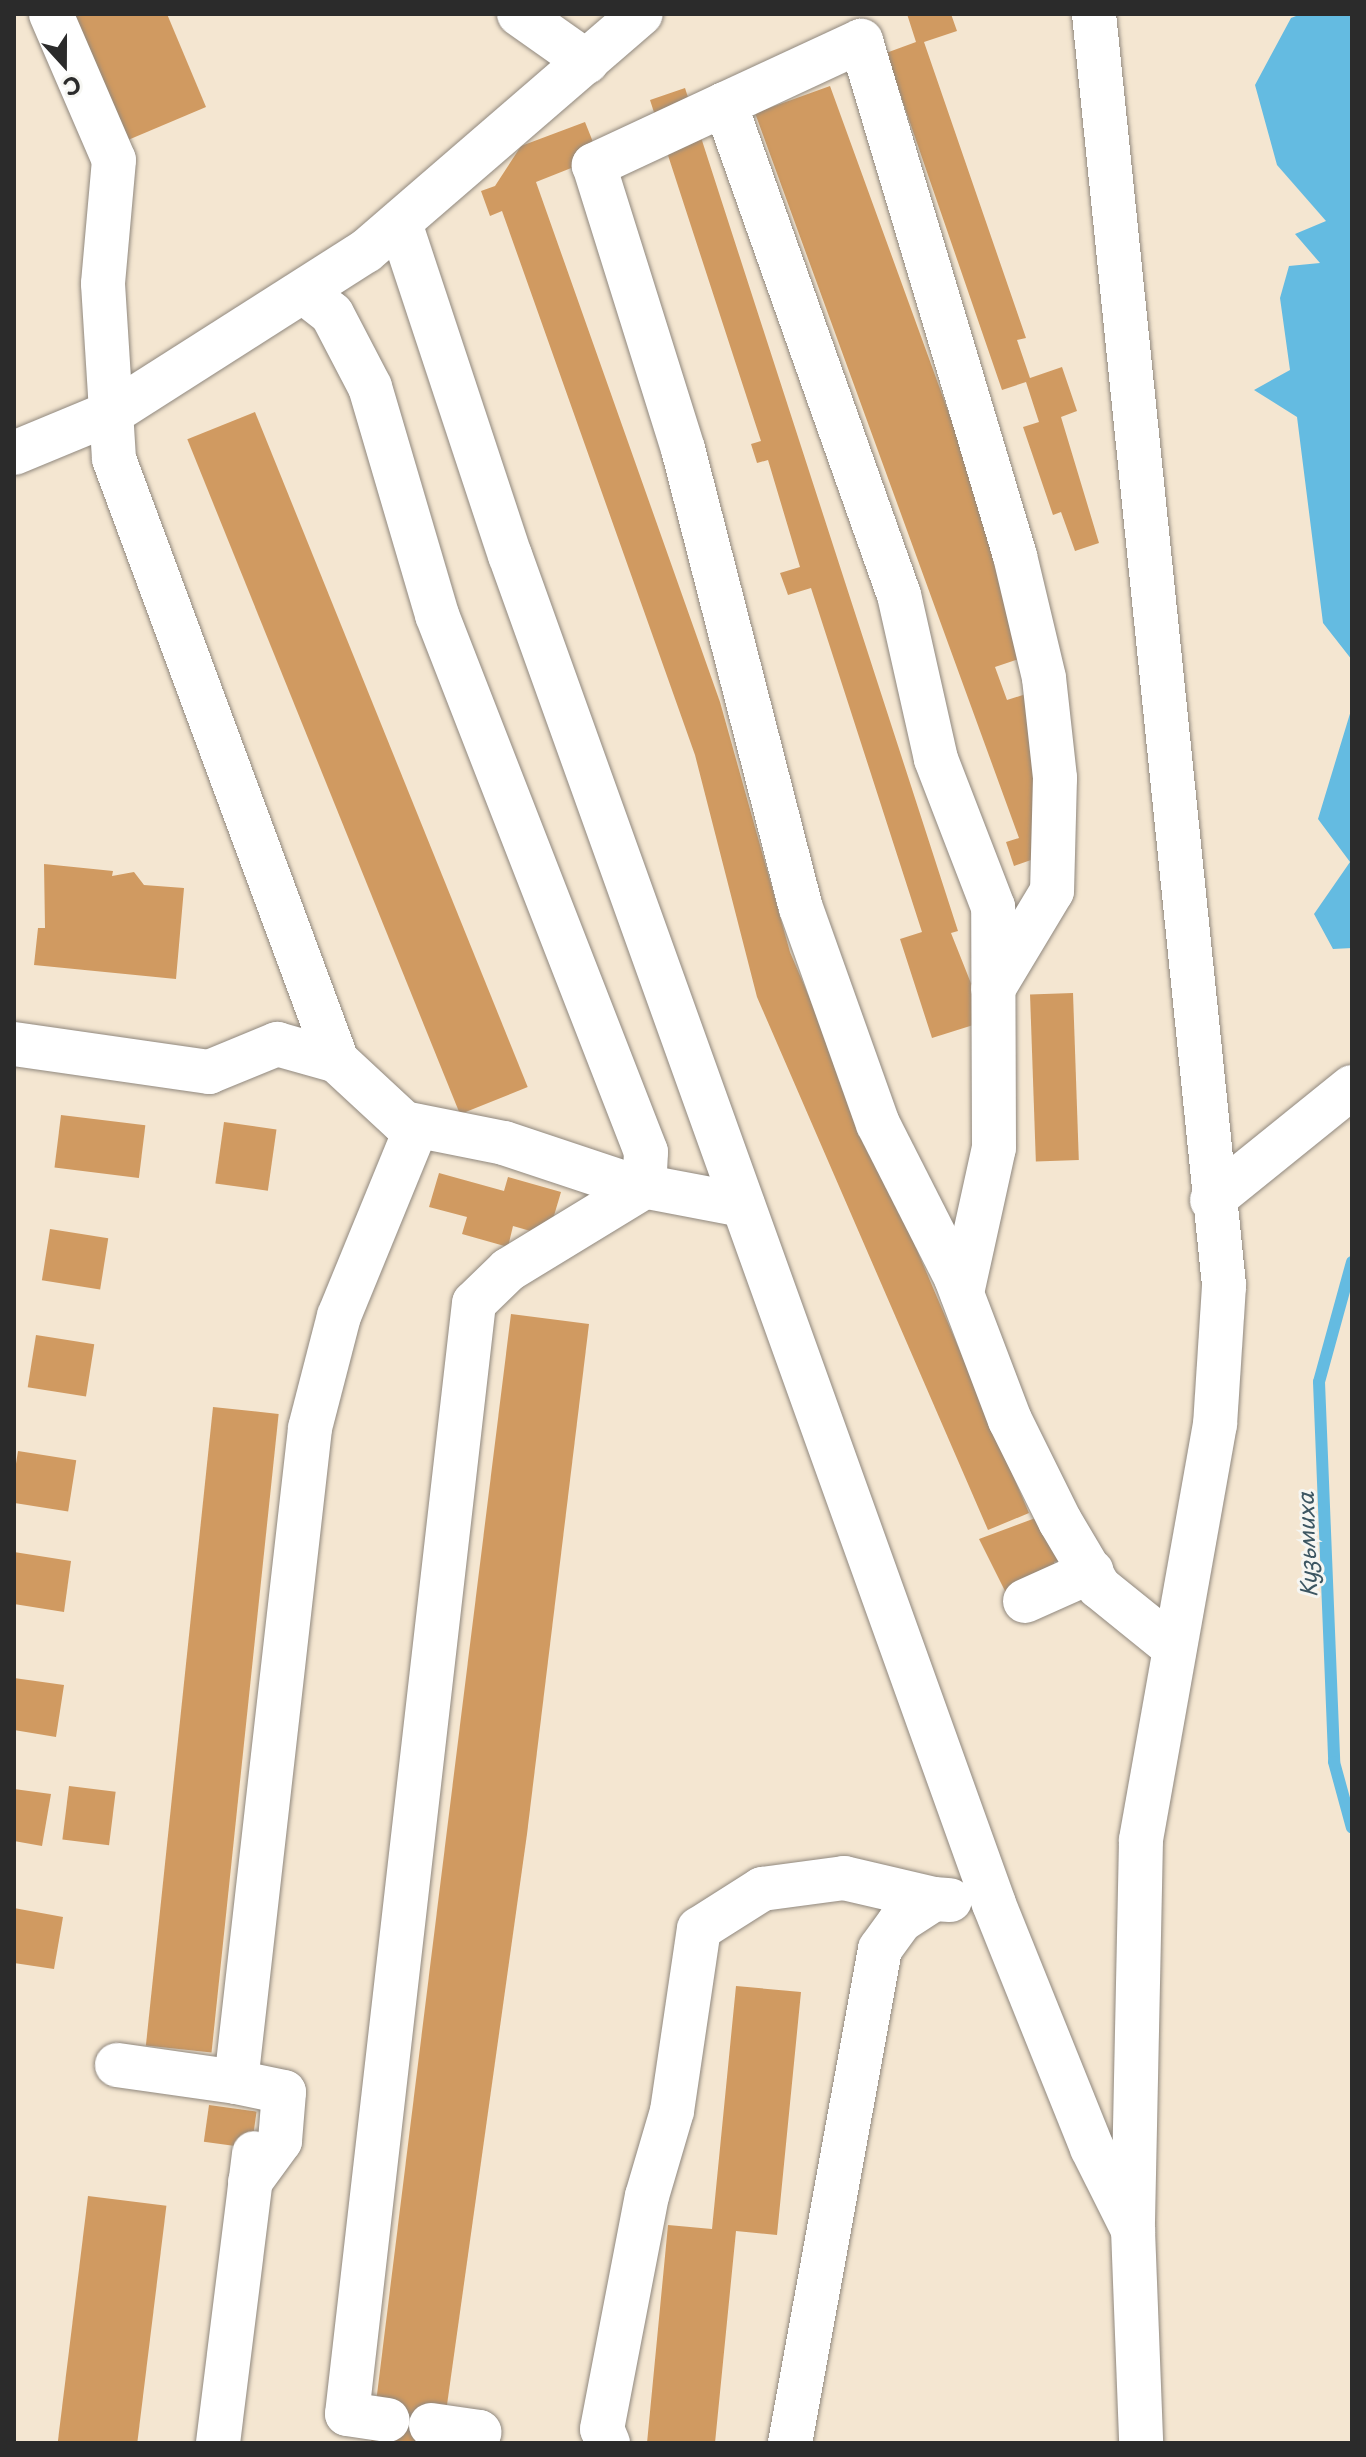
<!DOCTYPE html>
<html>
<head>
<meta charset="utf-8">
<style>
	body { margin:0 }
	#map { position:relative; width:1366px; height:2457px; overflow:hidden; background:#f4e6d1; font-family:"Playpen Sans",sans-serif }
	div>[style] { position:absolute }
	.water>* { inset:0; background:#64bbe1 }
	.stream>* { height:12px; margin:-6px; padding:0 6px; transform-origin:6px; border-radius:6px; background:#64bbe1 }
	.building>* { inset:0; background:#d09a61; transform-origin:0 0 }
	.roads { filter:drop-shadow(0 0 2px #90887e) drop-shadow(0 0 2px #90887e) }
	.minor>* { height:44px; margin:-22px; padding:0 22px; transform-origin:22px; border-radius:22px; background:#fff }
	.major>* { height:44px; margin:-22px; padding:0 22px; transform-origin:22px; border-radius:22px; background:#fff }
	span { translate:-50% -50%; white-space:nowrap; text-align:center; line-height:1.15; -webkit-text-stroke:6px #f6f6f2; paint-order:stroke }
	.water-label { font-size:22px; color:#3c5662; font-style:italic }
	.frame { position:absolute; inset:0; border:16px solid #2b2b2b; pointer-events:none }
	.north { position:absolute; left:24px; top:24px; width:80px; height:80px; -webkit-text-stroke:6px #f6f6f2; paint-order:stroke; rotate:159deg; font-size:22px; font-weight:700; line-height:32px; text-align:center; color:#2b2b2b }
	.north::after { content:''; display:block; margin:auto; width:28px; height:36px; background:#2b2b2b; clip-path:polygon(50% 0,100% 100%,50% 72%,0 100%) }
</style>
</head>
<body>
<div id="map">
	<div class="water">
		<div style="clip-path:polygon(1301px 14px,1352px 14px,1352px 660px,1323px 623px,1297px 417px,1254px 390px,1290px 370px,1280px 298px,1289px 266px,1320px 263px,1295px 234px,1326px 221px,1277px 165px,1255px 85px,1291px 18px)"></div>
		<div style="clip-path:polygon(1352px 707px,1352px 948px,1333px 949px,1314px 914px,1350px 862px,1318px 819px)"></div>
	</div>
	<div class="stream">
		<div style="left:1352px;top:1262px;width:124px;rotate:105.4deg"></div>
		<div style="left:1319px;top:1382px;width:380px;rotate:87.7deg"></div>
		<div style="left:1334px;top:1762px;width:68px;rotate:74.7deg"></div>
	</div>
	<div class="building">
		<div style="clip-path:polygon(74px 14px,167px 14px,206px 107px,128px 140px)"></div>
		<div style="clip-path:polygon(907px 14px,951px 14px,957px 31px,924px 42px,1026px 338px,1017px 340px,1030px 378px,1062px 367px,1077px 411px,1061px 417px,1099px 543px,1075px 551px,1061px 512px,1053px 515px,1023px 427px,1039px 422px,1026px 382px,1002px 390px,886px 53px,916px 42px)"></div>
		<div style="clip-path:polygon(830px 86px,1036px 653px,995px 667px,1007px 700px,1029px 693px,1054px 852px,1014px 866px,1006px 842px,1019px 838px,755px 113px)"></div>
		<div style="clip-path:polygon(685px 88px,958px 931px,951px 933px,986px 1021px,932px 1038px,900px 939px,922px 932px,811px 588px,788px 595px,780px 573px,800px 567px,768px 460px,757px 463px,751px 444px,761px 441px,650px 100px)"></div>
		<div style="clip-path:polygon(585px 122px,599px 157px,536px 182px,720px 702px,790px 952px,1029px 1513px,988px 1530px,757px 997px,695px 755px,502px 211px,490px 216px,481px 191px,495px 186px,521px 146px)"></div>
		<div style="left:255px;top:412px;width:728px;height:73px;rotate:68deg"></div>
		<div style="clip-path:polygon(44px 864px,113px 871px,112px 876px,134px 872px,144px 885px,184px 888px,176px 979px,34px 965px,38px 928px,45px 928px)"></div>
		<div style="left:1073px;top:993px;width:167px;height:43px;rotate:88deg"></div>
		<div style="left:61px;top:1115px;width:85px;height:53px;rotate:7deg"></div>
		<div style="left:224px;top:1122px;width:53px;height:62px;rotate:8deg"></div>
		<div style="clip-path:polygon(439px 1173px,504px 1191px,508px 1177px,561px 1192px,548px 1236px,513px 1226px,508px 1247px,462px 1234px,467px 1217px,429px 1207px)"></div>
		<div style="left:50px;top:1229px;width:59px;height:52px;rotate:9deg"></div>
		<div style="clip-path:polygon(511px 1314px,589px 1324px,527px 1834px,446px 2412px,429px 2443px,371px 2443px)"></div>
		<div style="left:36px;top:1335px;width:59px;height:53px;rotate:9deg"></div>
		<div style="left:213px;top:1407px;width:66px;height:642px;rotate:6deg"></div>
		<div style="left:18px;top:1451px;width:59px;height:52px;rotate:9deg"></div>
		<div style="clip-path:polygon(1046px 1514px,1064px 1559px,1054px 1562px,1061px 1580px,1010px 1601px,979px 1539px)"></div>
		<div style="clip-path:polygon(14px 1552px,71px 1561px,64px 1612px,14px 1604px)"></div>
		<div style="clip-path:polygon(14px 1678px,64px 1685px,56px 1737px,14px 1730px)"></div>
		<div style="left:69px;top:1786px;width:47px;height:54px;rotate:7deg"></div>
		<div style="clip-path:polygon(14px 1789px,51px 1794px,42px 1846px,14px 1841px)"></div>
		<div style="clip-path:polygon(14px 1908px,63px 1917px,54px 1969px,14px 1963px)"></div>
		<div style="clip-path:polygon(736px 1986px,801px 1992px,777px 2235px,736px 2231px,715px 2443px,647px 2443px,668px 2225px,712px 2229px)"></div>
		<div style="left:209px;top:2105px;width:48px;height:37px;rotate:8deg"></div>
		<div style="left:88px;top:2196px;width:79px;height:247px;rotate:7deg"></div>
	</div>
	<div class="roads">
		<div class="minor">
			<div style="left:51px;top:14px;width:159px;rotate:66.7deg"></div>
			<div style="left:114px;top:160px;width:124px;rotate:95.1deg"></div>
			<div style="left:103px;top:284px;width:175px;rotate:86.4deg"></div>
			<div style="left:114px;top:459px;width:642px;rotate:69.67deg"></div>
			<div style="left:519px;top:14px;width:83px;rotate:35.2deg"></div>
			<div style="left:725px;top:104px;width:150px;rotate:-24.9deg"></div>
			<div style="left:861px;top:41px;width:538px;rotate:73.35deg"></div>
			<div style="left:1015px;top:556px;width:125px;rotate:76.6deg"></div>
			<div style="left:1044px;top:678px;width:101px;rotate:83.7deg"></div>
			<div style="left:1055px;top:778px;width:113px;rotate:91.5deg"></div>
			<div style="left:1052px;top:891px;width:114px;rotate:121deg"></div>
			<div style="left:401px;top:226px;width:347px;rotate:71.7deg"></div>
			<div style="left:510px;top:555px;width:1433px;rotate:70.26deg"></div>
			<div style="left:994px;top:1904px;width:263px;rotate:68.1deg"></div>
			<div style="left:1092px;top:2148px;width:92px;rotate:63.4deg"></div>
			<div style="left:305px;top:293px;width:34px;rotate:38deg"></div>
			<div style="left:332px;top:314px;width:82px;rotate:62.5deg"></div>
			<div style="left:370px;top:387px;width:238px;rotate:73.6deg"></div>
			<div style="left:437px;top:615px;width:576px;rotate:68.73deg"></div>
			<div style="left:646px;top:1152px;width:35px;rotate:93deg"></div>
			<div style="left:644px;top:1187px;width:159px;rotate:148.6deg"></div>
			<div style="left:508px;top:1270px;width:47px;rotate:135.9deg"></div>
			<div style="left:474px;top:1303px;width:1118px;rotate:96.52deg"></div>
			<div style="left:347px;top:2414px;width:41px;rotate:8.3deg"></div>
			<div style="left:14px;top:453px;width:107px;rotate:-22.5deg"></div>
			<div style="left:113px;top:412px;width:300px;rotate:-32.5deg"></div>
			<div style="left:366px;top:251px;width:363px;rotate:-40.8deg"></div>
			<div style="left:14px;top:1044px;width:197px;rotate:8.2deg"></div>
			<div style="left:209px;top:1072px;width:74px;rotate:-22.4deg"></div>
			<div style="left:277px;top:1044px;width:62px;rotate:15.8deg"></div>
			<div style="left:337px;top:1061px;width:91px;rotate:42.8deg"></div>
			<div style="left:404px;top:1123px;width:102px;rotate:11.3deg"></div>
			<div style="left:504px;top:1143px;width:123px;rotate:18.4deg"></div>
			<div style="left:621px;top:1182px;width:124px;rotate:10.7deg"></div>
			<div style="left:1212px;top:1200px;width:180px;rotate:-38.9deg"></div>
			<div style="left:962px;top:1293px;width:148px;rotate:-77.6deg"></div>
			<div style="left:994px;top:1148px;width:241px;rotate:-90.2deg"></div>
			<div style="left:993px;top:907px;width:159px;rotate:-111.1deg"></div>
			<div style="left:936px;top:759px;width:168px;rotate:-102.7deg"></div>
			<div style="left:899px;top:595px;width:521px;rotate:-109.51deg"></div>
			<div style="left:725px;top:104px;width:145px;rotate:155deg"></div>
			<div style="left:594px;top:165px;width:298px;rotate:72.6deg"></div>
			<div style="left:683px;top:449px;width:474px;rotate:75.6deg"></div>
			<div style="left:801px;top:908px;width:229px;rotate:70.4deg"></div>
			<div style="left:878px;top:1124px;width:173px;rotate:63.1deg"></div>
			<div style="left:956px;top:1278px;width:152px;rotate:69.2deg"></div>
			<div style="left:1010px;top:1420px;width:113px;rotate:63.7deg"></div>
			<div style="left:1060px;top:1521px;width:77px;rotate:59.4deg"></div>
			<div style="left:1099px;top:1587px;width:94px;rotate:38.9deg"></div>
			<div style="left:1025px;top:1601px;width:73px;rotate:-24.1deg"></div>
			<div style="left:117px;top:2065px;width:120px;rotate:8.1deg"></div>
			<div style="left:250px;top:2182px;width:51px;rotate:-53.8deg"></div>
			<div style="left:280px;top:2141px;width:49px;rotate:-85.3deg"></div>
			<div style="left:284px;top:2092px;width:49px;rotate:-168.2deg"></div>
			<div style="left:236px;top:2082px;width:658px;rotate:-83.54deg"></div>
			<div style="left:310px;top:1428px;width:116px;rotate:-75.5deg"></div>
			<div style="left:339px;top:1316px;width:205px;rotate:-67.7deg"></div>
			<div style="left:431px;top:2425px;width:49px;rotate:8.3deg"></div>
			<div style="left:479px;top:2432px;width:11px;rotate:100deg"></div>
			<div style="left:218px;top:2443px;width:292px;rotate:-82.9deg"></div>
			<div style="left:608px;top:2443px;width:15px;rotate:-113deg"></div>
			<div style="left:602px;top:2429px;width:237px;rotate:-79.1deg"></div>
			<div style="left:647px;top:2196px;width:89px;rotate:-73.6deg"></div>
			<div style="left:672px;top:2111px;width:184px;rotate:-81.6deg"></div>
			<div style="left:699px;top:1929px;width:75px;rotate:-32.4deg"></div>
			<div style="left:762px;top:1889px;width:83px;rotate:-7.6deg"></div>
			<div style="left:844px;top:1878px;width:92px;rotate:13.1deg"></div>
			<div style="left:790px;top:2443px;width:502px;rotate:-79.67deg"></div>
			<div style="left:880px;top:1949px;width:34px;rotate:-54deg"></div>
			<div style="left:900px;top:1921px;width:40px;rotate:-32.9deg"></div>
			<div style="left:934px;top:1899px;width:16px;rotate:4deg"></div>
		</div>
		<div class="major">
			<div style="left:1094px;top:14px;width:1279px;rotate:84.16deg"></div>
			<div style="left:1224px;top:1286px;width:138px;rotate:93.7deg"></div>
			<div style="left:1215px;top:1424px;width:423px;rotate:100.1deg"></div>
			<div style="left:1141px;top:1840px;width:390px;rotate:91.2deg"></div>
			<div style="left:1133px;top:2230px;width:213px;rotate:87.8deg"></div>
		</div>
	</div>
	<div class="water-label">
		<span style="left:1306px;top:1545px;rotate:-92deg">Кузьмиха</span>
	</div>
	<div class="frame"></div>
	<div class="north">С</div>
</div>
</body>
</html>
